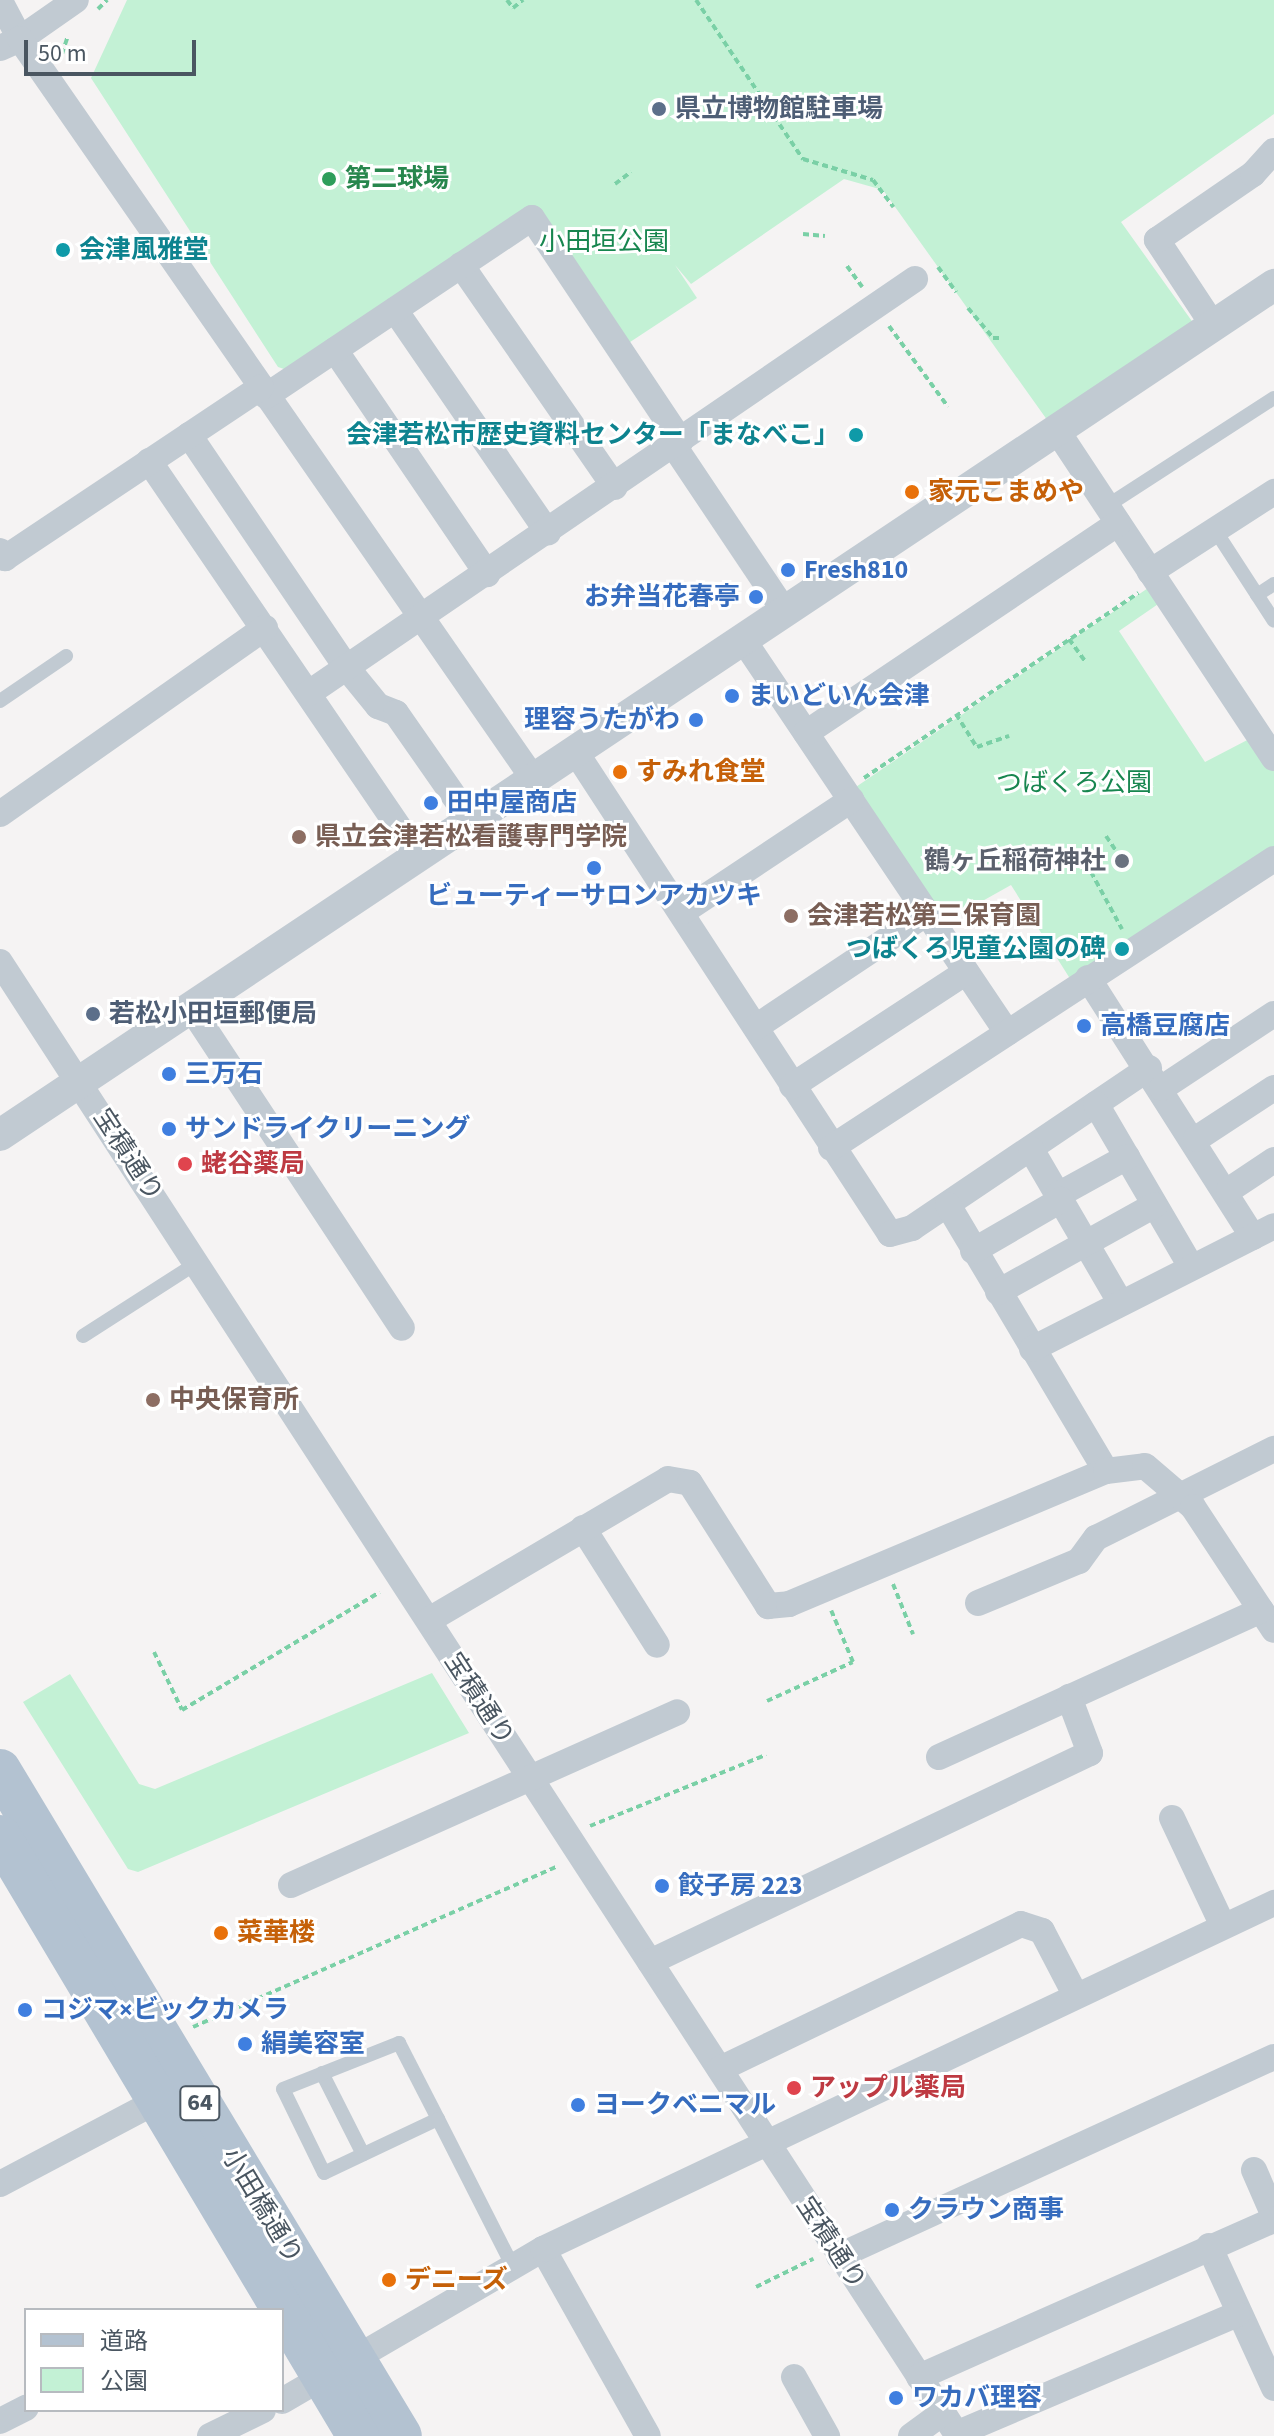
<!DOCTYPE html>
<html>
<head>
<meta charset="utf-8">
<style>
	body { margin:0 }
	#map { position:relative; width:1274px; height:2436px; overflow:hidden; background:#f5f3f3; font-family:"Source Sans 3","Noto Sans JP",sans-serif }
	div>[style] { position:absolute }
	.green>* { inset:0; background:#c3f1d5 }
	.path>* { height:4px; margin-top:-2px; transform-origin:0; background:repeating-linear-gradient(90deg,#7ad0a6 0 6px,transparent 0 10px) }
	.service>* { height:14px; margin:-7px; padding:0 7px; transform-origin:7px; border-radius:7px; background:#c1cad2 }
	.minor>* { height:26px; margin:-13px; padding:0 13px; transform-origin:13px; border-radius:13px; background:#c1cad2 }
	.tertiary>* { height:32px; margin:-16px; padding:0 16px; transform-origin:16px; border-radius:16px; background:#c1cad2 }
	.primary>* { height:42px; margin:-21px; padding:0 21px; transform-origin:21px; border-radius:21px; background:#b3c2d1 }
	.dots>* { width:22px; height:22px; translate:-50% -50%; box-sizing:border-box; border:4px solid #fff; border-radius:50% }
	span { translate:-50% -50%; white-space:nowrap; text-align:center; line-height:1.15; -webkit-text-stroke:6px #fff; paint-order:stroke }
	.shield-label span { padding:2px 6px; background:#fff; border:2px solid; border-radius:6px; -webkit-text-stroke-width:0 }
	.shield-label { font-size:24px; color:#4a5661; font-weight:700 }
	.service-label { font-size:26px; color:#4e5e75; font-weight:700 }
	.left { translate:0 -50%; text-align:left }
	.leisure-label { font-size:26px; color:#27864d; font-weight:700 }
	.park-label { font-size:26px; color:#17864f }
	.culture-label { font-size:26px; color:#0d838f; font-weight:700 }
	.right { translate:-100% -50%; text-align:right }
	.food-label { font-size:26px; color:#c56008; font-weight:700 }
	.shop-label { font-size:26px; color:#366cbe; font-weight:700 }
	.education-label { font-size:26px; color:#785e54; font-weight:700 }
	.worship-label { font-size:26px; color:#5b616d; font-weight:700 }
	.street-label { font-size:26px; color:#4a5661 }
	.health-label { font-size:26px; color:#be3a42; font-weight:700 }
	.legend { position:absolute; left:24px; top:2308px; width:260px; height:104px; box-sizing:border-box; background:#fff; border:2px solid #b7bbc0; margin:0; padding:10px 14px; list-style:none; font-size:24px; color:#4a5661 }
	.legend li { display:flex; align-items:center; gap:16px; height:40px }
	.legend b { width:40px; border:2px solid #b7bbc0 }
	.scale { position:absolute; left:24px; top:40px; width:172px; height:36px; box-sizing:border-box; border:4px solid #4a5661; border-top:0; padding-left:10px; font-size:24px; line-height:28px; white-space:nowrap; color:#4a5661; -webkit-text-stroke:6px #fff; paint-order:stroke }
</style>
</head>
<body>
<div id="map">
	<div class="green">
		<div style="clip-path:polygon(127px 0,1274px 0,1274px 114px,1121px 222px,1199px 331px,1055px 431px,883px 190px,844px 179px,691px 284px,675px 265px,697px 298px,621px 348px,529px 213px,293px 372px,278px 367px,91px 78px)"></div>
		<div style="clip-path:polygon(1154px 584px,1164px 600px,1119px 631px,1205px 762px,1255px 736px,1274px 766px,1274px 854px,1074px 985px,1011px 885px,938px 926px,850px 791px)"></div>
		<div style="clip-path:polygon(432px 1673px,469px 1733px,138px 1872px,128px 1869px,23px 1702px,70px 1674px,139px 1784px,155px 1789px)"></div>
	</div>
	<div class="path">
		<div style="left:507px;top:0;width:10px;rotate:53deg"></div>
		<div style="left:513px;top:8px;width:13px;rotate:-39deg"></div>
		<div style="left:696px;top:0;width:192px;rotate:56.1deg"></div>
		<div style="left:803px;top:159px;width:73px;rotate:16.7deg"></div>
		<div style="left:873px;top:180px;width:34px;rotate:53deg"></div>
		<div style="left:98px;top:9px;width:13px;rotate:-45deg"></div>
		<div style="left:62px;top:54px;width:19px;rotate:-72deg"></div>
		<div style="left:615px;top:184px;width:20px;rotate:-37deg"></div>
		<div style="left:803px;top:234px;width:22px;rotate:5deg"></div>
		<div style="left:847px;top:266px;width:26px;rotate:54deg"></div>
		<div style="left:938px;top:267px;width:31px;rotate:54deg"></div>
		<div style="left:968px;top:308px;width:39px;rotate:50deg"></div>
		<div style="left:993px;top:338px;width:8px"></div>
		<div style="left:889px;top:326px;width:100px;rotate:53.9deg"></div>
		<div style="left:1069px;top:639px;width:29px;rotate:54deg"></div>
		<div style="left:956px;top:714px;width:39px;rotate:58deg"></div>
		<div style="left:977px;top:747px;width:34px;rotate:-19deg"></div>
		<div style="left:864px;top:778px;width:331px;rotate:-34deg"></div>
		<div style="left:1106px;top:836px;width:25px;rotate:56deg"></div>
		<div style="left:1091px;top:872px;width:65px;rotate:61.5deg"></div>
		<div style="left:893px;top:1584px;width:54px;rotate:68.2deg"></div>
		<div style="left:154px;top:1652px;width:64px;rotate:64.2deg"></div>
		<div style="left:182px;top:1710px;width:230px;rotate:-30.8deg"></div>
		<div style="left:767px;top:1701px;width:94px;rotate:-24.4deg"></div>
		<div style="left:853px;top:1662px;width:56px;rotate:-112.9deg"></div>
		<div style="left:590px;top:1826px;width:190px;rotate:-22deg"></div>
		<div style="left:193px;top:2027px;width:399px;rotate:-23.8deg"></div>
		<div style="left:756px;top:2287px;width:64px;rotate:-26.2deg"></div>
	</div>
	<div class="service">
		<div style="left:1107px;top:506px;width:199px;rotate:-32.9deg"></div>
		<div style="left:1215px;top:530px;width:108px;rotate:57deg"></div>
		<div style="left:1257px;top:595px;width:20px;rotate:-33deg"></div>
		<div style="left:0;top:701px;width:80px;rotate:-34.3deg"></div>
		<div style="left:83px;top:1336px;width:122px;rotate:-32.7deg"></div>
		<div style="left:322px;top:2073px;width:91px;rotate:63.2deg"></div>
		<div style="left:438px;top:2119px;width:126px;rotate:154.7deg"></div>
		<div style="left:324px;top:2173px;width:93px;rotate:-116deg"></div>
		<div style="left:283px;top:2089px;width:125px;rotate:-21.6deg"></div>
		<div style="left:399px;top:2043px;width:85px;rotate:62.8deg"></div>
		<div style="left:438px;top:2119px;width:166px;rotate:63.1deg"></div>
	</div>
	<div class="minor">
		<div style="left:0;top:1px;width:43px;rotate:62.2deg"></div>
		<div style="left:20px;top:39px;width:68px;rotate:-34.9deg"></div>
		<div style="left:0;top:48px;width:22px;rotate:-24deg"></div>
		<div style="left:20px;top:39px;width:903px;rotate:55.24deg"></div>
		<div style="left:461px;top:265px;width:270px;rotate:55.3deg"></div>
		<div style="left:395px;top:310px;width:270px;rotate:55.5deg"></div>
		<div style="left:1213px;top:325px;width:102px;rotate:-123.4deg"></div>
		<div style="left:1157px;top:240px;width:116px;rotate:-34.5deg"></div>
		<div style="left:1253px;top:174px;width:31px;rotate:-48deg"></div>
		<div style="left:335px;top:350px;width:271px;rotate:55.8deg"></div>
		<div style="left:266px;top:396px;width:320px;rotate:-33.8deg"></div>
		<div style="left:532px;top:218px;width:268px;rotate:56.3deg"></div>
		<div style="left:1058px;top:432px;width:391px;rotate:56.5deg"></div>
		<div style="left:189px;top:435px;width:282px;rotate:55.9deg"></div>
		<div style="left:347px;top:668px;width:49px;rotate:50.8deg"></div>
		<div style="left:378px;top:706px;width:19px;rotate:21deg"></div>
		<div style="left:396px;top:713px;width:133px;rotate:55.1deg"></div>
		<div style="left:674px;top:446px;width:201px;rotate:56.2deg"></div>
		<div style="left:149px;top:461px;width:479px;rotate:55.7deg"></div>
		<div style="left:0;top:551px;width:9px;rotate:54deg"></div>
		<div style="left:5px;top:558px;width:308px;rotate:-33.7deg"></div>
		<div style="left:1150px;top:572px;width:148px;rotate:-32.8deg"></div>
		<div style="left:744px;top:641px;width:472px;rotate:56.1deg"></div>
		<div style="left:309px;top:693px;width:734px;rotate:-34.34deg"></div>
		<div style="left:806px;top:733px;width:376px;rotate:-33.9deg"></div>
		<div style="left:577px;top:754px;width:573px;rotate:56.89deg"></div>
		<div style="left:890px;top:1234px;width:23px;rotate:-15deg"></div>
		<div style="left:912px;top:1228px;width:286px;rotate:-34deg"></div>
		<div style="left:0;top:814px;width:324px;rotate:-35.1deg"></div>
		<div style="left:684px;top:911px;width:201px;rotate:-33.6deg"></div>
		<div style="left:0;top:962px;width:1758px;rotate:56.98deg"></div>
		<div style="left:1088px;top:978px;width:307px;rotate:57.5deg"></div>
		<div style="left:191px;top:1008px;width:383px;rotate:56.6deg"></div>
		<div style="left:756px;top:1027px;width:206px;rotate:-33.7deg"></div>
		<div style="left:792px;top:1086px;width:208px;rotate:-33.2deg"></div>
		<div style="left:1162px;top:1088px;width:134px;rotate:-33.5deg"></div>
		<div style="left:1096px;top:1104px;width:186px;rotate:59.7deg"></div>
		<div style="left:1196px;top:1139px;width:93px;rotate:-33.2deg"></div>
		<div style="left:831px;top:1148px;width:529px;rotate:-33.12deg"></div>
		<div style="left:1031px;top:1149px;width:177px;rotate:59.8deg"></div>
		<div style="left:1229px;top:1190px;width:54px;rotate:-33.7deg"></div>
		<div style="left:1058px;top:1195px;width:79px;rotate:-28.8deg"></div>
		<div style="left:948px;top:1205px;width:309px;rotate:59.3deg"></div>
		<div style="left:973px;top:1251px;width:102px;rotate:-30.1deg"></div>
		<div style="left:998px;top:1292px;width:179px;rotate:-29deg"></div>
		<div style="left:1032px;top:1349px;width:271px;rotate:-26.9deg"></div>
		<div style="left:583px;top:1528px;width:138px;rotate:57.7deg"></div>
		<div style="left:978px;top:1603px;width:109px;rotate:-22.6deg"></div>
		<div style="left:1079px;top:1561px;width:29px;rotate:-54deg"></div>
		<div style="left:1096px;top:1538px;width:199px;rotate:-26.6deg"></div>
		<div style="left:429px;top:1620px;width:277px;rotate:-30.5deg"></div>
		<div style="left:668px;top:1479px;width:22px;rotate:10deg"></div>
		<div style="left:690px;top:1483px;width:146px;rotate:57.6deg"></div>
		<div style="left:768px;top:1606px;width:21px;rotate:-5deg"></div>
		<div style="left:789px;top:1604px;width:344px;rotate:-22.8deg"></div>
		<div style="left:1106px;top:1471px;width:39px;rotate:-7deg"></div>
		<div style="left:1145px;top:1466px;width:63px;rotate:40.5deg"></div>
		<div style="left:1193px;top:1507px;width:147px;rotate:56.6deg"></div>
		<div style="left:939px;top:1757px;width:354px;rotate:-24.5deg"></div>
		<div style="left:1172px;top:1818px;width:119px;rotate:64.7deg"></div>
		<div style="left:291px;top:1885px;width:423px;rotate:-24.1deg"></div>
		<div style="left:650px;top:1962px;width:487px;rotate:-25.4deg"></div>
		<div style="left:1090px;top:1753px;width:60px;rotate:-110.6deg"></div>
		<div style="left:720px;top:2069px;width:334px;rotate:-25.7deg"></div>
		<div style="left:1021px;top:1924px;width:22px;rotate:18deg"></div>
		<div style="left:1042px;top:1931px;width:71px;rotate:62.4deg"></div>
		<div style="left:1254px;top:2170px;width:50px;rotate:66.5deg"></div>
		<div style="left:0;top:2184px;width:192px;rotate:-27.9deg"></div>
		<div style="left:1209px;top:2246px;width:156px;rotate:65.4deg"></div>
		<div style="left:543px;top:2249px;width:214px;rotate:60.7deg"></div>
		<div style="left:839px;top:2256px;width:478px;rotate:-24.6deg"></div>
		<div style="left:794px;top:2377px;width:68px;rotate:60.8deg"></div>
		<div style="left:919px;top:2377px;width:388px;rotate:-23.9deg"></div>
		<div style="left:282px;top:2401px;width:302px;rotate:-30.2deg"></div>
		<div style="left:543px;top:2249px;width:809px;rotate:-25.33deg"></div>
		<div style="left:0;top:2421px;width:29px;rotate:-27deg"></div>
		<div style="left:956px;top:2434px;width:306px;rotate:-23.1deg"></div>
		<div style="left:210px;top:2436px;width:59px;rotate:-26.1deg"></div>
		<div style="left:911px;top:2436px;width:39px;rotate:-36deg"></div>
	</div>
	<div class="tertiary">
		<div style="left:0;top:1135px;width:1532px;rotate:-33.71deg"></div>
	</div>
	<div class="primary">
		<div style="left:0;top:1770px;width:777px;rotate:58.95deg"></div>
		<div style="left:0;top:1836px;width:699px;rotate:59.18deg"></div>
	</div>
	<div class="dots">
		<div style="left:659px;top:109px;background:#5c6f8a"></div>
		<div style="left:329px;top:179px;background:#2e9e5b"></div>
		<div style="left:63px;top:250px;background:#0f9aa8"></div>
		<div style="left:856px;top:435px;background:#0f9aa8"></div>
		<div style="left:912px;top:492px;background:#e8710a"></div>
		<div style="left:788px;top:570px;background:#3f7fe0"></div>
		<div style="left:756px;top:597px;background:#3f7fe0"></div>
		<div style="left:732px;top:696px;background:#3f7fe0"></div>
		<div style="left:696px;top:720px;background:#3f7fe0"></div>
		<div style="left:620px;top:772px;background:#e8710a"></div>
		<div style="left:431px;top:803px;background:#3f7fe0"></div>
		<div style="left:299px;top:837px;background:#8d6e63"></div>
		<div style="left:1122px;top:861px;background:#6b7280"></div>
		<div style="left:594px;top:868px;background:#3f7fe0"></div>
		<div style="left:791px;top:916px;background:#8d6e63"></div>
		<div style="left:1122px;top:949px;background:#0f9aa8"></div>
		<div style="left:93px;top:1014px;background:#5c6f8a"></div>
		<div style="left:1084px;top:1026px;background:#3f7fe0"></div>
		<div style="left:169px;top:1074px;background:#3f7fe0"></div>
		<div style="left:169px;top:1129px;background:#3f7fe0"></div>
		<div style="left:185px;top:1164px;background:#e0444e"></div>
		<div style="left:153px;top:1400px;background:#8d6e63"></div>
		<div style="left:662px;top:1886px;background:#3f7fe0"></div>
		<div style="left:221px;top:1933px;background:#e8710a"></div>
		<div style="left:25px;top:2010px;background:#3f7fe0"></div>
		<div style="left:245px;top:2044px;background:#3f7fe0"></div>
		<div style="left:794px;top:2088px;background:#e0444e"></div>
		<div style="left:578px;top:2105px;background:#3f7fe0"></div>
		<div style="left:892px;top:2210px;background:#3f7fe0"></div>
		<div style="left:389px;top:2280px;background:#e8710a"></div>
		<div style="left:896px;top:2398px;background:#3f7fe0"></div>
	</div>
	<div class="shield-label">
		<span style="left:200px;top:2103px">64</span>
	</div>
	<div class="service-label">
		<span class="left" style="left:675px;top:109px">県立博物館駐車場</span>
		<span class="left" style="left:109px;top:1014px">若松小田垣郵便局</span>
	</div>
	<div class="leisure-label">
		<span class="left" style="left:345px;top:179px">第二球場</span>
	</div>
	<div class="park-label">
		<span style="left:604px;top:242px">小田垣公園</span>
		<span style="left:1074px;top:783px">つばくろ公園</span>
	</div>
	<div class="culture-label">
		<span class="left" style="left:79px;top:250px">会津風雅堂</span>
		<span class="right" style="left:840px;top:435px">会津若松市歴史資料センター「まなべこ」</span>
		<span class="right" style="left:1106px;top:949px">つばくろ児童公園の碑</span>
	</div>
	<div class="food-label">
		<span class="left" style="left:928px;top:492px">家元こまめや</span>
		<span class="left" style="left:636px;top:772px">すみれ食堂</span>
		<span class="left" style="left:237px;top:1933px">菜華楼</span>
		<span class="left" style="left:405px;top:2280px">デニーズ</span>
	</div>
	<div class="shop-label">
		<span class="left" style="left:804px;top:570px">Fresh810</span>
		<span class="right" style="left:740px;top:597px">お弁当花春亭</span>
		<span class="left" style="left:748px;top:696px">まいどいん会津</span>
		<span class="right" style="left:680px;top:720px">理容うたがわ</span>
		<span class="left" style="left:447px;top:803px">田中屋商店</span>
		<span style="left:594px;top:896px">ビューティーサロンアカツキ</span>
		<span class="left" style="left:1100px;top:1026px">高橋豆腐店</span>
		<span class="left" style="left:185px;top:1074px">三万石</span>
		<span class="left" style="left:185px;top:1129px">サンドライクリーニング</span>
		<span class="left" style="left:678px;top:1886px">餃子房 223</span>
		<span class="left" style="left:41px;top:2010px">コジマ×ビックカメラ</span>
		<span class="left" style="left:261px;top:2044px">絹美容室</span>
		<span class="left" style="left:594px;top:2105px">ヨークベニマル</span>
		<span class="left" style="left:908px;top:2210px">クラウン商事</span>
		<span class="left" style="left:912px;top:2398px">ワカバ理容</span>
	</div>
	<div class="education-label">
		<span class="left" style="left:315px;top:837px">県立会津若松看護専門学院</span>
		<span class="left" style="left:807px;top:916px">会津若松第三保育園</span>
		<span class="left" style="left:169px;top:1400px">中央保育所</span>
	</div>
	<div class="worship-label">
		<span class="right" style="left:1106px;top:861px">鶴ヶ丘稲荷神社</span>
	</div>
	<div class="street-label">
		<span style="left:128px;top:1155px;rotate:57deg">宝積通り</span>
		<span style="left:479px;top:1699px;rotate:57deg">宝積通り</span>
		<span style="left:262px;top:2206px;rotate:59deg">小田橋通り</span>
		<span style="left:831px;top:2243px;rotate:57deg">宝積通り</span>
	</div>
	<div class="health-label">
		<span class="left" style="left:201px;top:1164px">蛯谷薬局</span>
		<span class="left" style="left:810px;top:2088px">アップル薬局</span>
	</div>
	<ul class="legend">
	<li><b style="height:10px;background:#b3c2d1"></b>道路</li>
	<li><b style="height:22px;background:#c3f1d5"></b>公園</li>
	</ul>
	<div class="scale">50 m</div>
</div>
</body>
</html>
